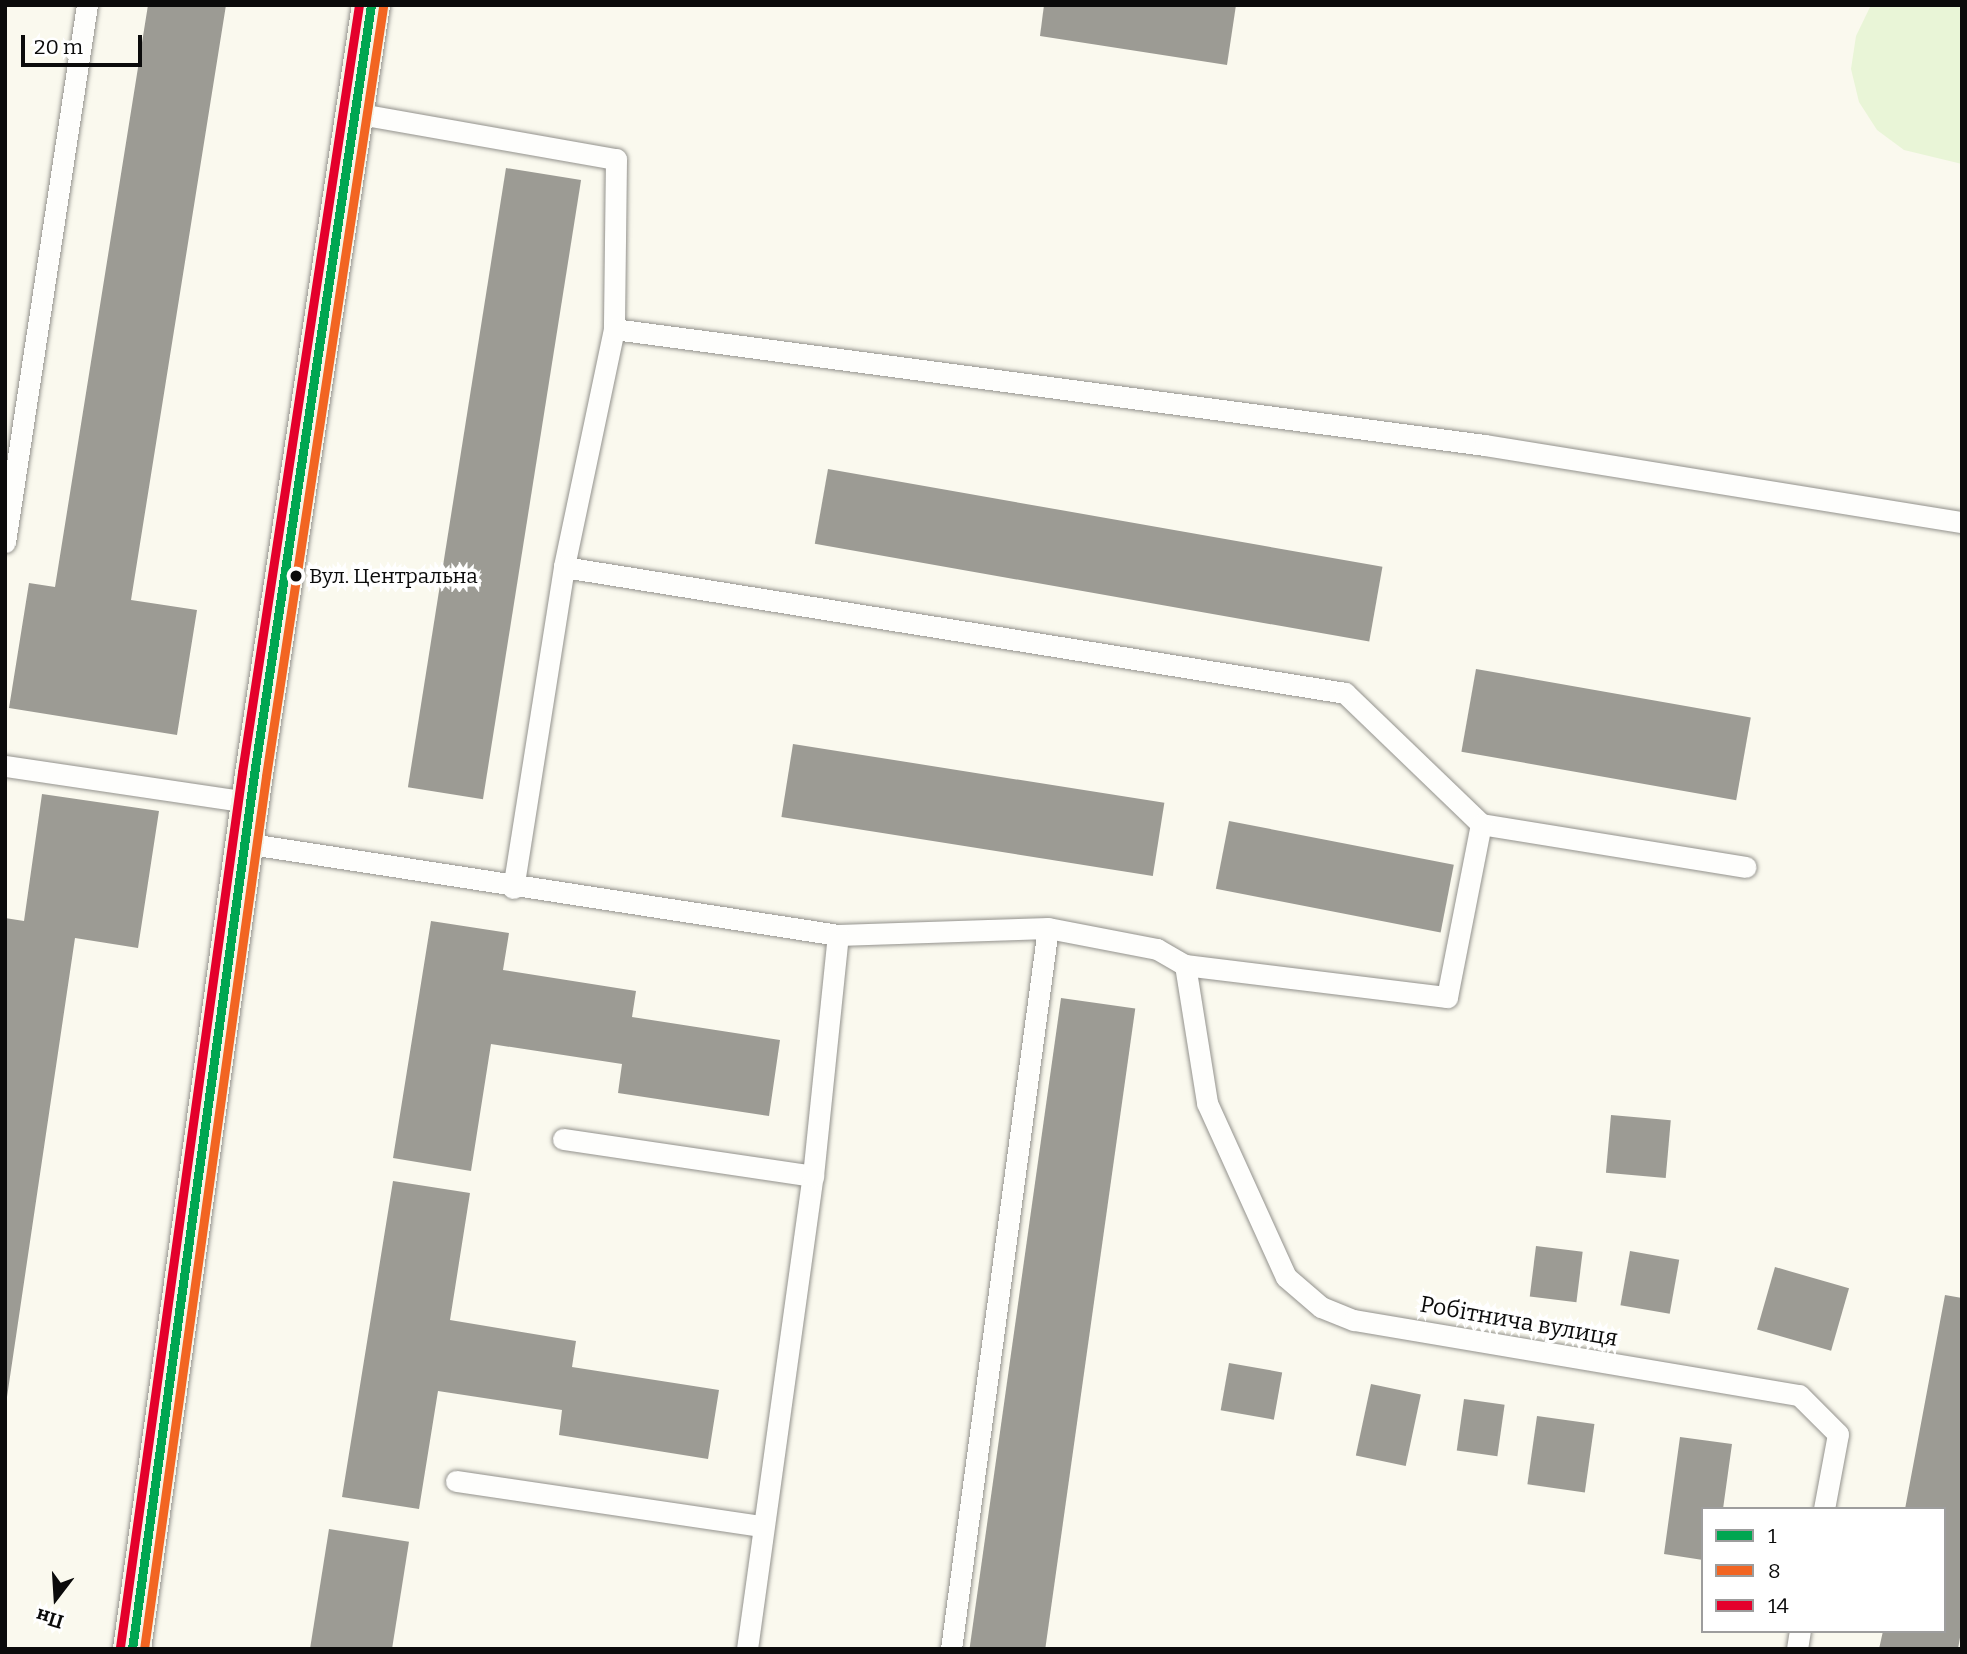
<!DOCTYPE html>
<html>
<head>
<meta charset="utf-8">
<style>
	body { margin:0 }
	#map { position:relative; width:1967px; height:1654px; overflow:hidden; background:#faf9ee; font-family:Bitter,serif }
	div>[style] { position:absolute }
	.pitch>* { inset:0; background:#e9f5d7 }
	.building>* { inset:0; background:#9c9b94; transform-origin:0 0 }
	.roads { filter:drop-shadow(0 0 2px #93928d) drop-shadow(0 0 2px #93928d) }
	.lane>* { height:21px; margin:-10.5px; padding:0 10.5px; transform-origin:10.5px; border-radius:10.5px; background:#fefefc }
	.secondary>* { height:38px; margin:-19px; padding:0 19px; transform-origin:19px; border-radius:19px; background:#f4f4e8 }
	.bus-1>* { height:9px; margin:-4.5px; padding:0 4.5px; transform-origin:4.5px; border-radius:4.5px; background:#00a651 }
	.bus-2>* { height:9px; margin:-4.5px; padding:0 4.5px; transform-origin:4.5px; border-radius:4.5px; background:#f26522 }
	.bus-3>* { height:9px; margin:-4.5px; padding:0 4.5px; transform-origin:4.5px; border-radius:4.5px; background:#e4002b }
	.dots>* { width:19px; height:19px; translate:-50% -50%; box-sizing:border-box; border:4px solid #fff; border-radius:50% }
	span { translate:-50% -50%; white-space:nowrap; text-align:center; line-height:1.15; -webkit-text-stroke:7px #fff; paint-order:stroke }
	.bus-label { font-size:21px; color:#0b0b0b }
	.left { translate:0 -50%; text-align:left }
	.street-label { font-size:23px; color:#0b0b0b }
	.frame { position:absolute; inset:0; border:7px solid #0b0b0b; pointer-events:none }
	.legend { position:absolute; left:1701px; top:1507px; width:245px; height:126px; box-sizing:border-box; background:#fff; border:2px solid #9d9d9d; margin:0; padding:9px 12px; list-style:none; font-size:21px; color:#0b0b0b }
	.legend li { display:flex; align-items:center; gap:14px; height:35px }
	.legend b { width:35px; border:2px solid #9d9d9d }
	.north { position:absolute; left:21px; top:1563px; width:70px; height:70px; -webkit-text-stroke:5px #fff; paint-order:stroke; rotate:197deg; font-size:19px; font-weight:700; line-height:28px; text-align:center; color:#0b0b0b }
	.north::after { content:''; display:block; margin:auto; width:24px; height:32px; background:#0b0b0b; clip-path:polygon(50% 0,100% 100%,50% 72%,0 100%) }
	.scale { position:absolute; left:21px; top:35px; width:121px; height:32px; box-sizing:border-box; border:4px solid #0b0b0b; border-top:0; padding-left:9px; font-size:21px; line-height:24px; white-space:nowrap; color:#0b0b0b; -webkit-text-stroke:5px #fff; paint-order:stroke }
</style>
</head>
<body>
<div id="map">
	<div class="pitch">
		<div style="clip-path:polygon(1871px 5px,1962px 5px,1962px 164px,1904px 150px,1877px 130px,1859px 102px,1851px 69px,1856px 36px)"></div>
	</div>
	<div class="building">
		<div style="clip-path:polygon(148px 5px,226px 5px,131px 600px,197px 610px,177px 735px,9px 708px,29px 583px,55px 587px)"></div>
		<div style="clip-path:polygon(1044px 5px,1236px 5px,1227px 65px,1040px 36px)"></div>
		<div style="left:506px;top:168px;width:76px;height:627px;rotate:9deg"></div>
		<div style="left:828px;top:469px;width:563px;height:76px;rotate:10deg"></div>
		<div style="left:1476px;top:669px;width:279px;height:84px;rotate:10deg"></div>
		<div style="left:793px;top:744px;width:376px;height:74px;rotate:9deg"></div>
		<div style="clip-path:polygon(42px 794px,159px 811px,138px 948px,75px 938px,7px 1397px,5px 918px,24px 921px)"></div>
		<div style="left:1229px;top:821px;width:229px;height:69px;rotate:11deg"></div>
		<div style="clip-path:polygon(431px 921px,509px 933px,503px 970px,636px 991px,632px 1017px,780px 1040px,769px 1116px,618px 1093px,622px 1064px,491px 1044px,471px 1171px,393px 1158px)"></div>
		<div style="left:1061px;top:998px;width:75px;height:657px;rotate:8deg"></div>
		<div style="left:1611px;top:1115px;width:60px;height:58px;rotate:5deg"></div>
		<div style="clip-path:polygon(393px 1181px,470px 1193px,450px 1320px,576px 1341px,572px 1367px,719px 1390px,708px 1459px,559px 1435px,562px 1410px,438px 1391px,419px 1509px,342px 1497px)"></div>
		<div style="left:1536px;top:1246px;width:47px;height:51px;rotate:7deg"></div>
		<div style="left:1630px;top:1251px;width:50px;height:55px;rotate:10deg"></div>
		<div style="left:1775px;top:1267px;width:77px;height:65px;rotate:16deg"></div>
		<div style="clip-path:polygon(1945px 1295px,1962px 1298px,1962px 1626px,1958px 1649px,1879px 1649px,1883px 1631px,1944px 1631px,1944px 1509px,1905px 1509px)"></div>
		<div style="left:1229px;top:1363px;width:54px;height:48px;rotate:10deg"></div>
		<div style="left:1371px;top:1384px;width:51px;height:73px;rotate:12deg"></div>
		<div style="left:1464px;top:1399px;width:41px;height:52px;rotate:8deg"></div>
		<div style="left:1537px;top:1416px;width:58px;height:69px;rotate:8deg"></div>
		<div style="clip-path:polygon(1680px 1437px,1732px 1444px,1723px 1509px,1703px 1509px,1703px 1560px,1664px 1554px)"></div>
		<div style="left:329px;top:1529px;width:81px;height:121px;rotate:9deg"></div>
	</div>
	<div class="roads">
		<div class="lane">
			<div style="left:354px;top:113px;width:266px;rotate:10deg"></div>
			<div style="left:616px;top:159px;width:170px;rotate:90.7deg"></div>
			<div style="left:614px;top:329px;width:243px;rotate:101.9deg"></div>
			<div style="left:564px;top:567px;width:325px;rotate:99deg"></div>
			<div style="left:614px;top:329px;width:879px;rotate:7.59deg"></div>
			<div style="left:1485px;top:445px;width:483px;rotate:9.2deg"></div>
			<div style="left:5px;top:542px;width:543px;rotate:-81.32deg"></div>
			<div style="left:564px;top:567px;width:791px;rotate:9.16deg"></div>
			<div style="left:1345px;top:693px;width:189px;rotate:43.9deg"></div>
			<div style="left:1481px;top:824px;width:268px;rotate:9.2deg"></div>
			<div style="left:5px;top:766px;width:248px;rotate:8.4deg"></div>
			<div style="left:244px;top:843px;width:601px;rotate:8.8deg"></div>
			<div style="left:838px;top:935px;width:210px;rotate:-1.9deg"></div>
			<div style="left:1048px;top:928px;width:111px;rotate:10.9deg"></div>
			<div style="left:1157px;top:949px;width:32px;rotate:30deg"></div>
			<div style="left:1185px;top:965px;width:264px;rotate:7deg"></div>
			<div style="left:1447px;top:997px;width:176px;rotate:-78.9deg"></div>
			<div style="left:1185px;top:965px;width:140px;rotate:80.9deg"></div>
			<div style="left:1207px;top:1103px;width:191px;rotate:65.6deg"></div>
			<div style="left:1286px;top:1277px;width:46px;rotate:40.6deg"></div>
			<div style="left:1321px;top:1307px;width:35px;rotate:22deg"></div>
			<div style="left:1354px;top:1320px;width:451px;rotate:9.6deg"></div>
			<div style="left:1799px;top:1395px;width:55px;rotate:45deg"></div>
			<div style="left:1838px;top:1434px;width:76px;rotate:100.6deg"></div>
			<div style="left:563px;top:1139px;width:253px;rotate:8.4deg"></div>
			<div style="left:456px;top:1481px;width:307px;rotate:8.4deg"></div>
			<div style="left:747px;top:1649px;width:478px;rotate:-82.1deg"></div>
			<div style="left:813px;top:1176px;width:242px;rotate:-84.1deg"></div>
			<div style="left:951px;top:1649px;width:727px;rotate:-82.34deg"></div>
			<div style="left:1797px;top:1649px;width:18px;rotate:-81deg"></div>
		</div>
		<div class="secondary">
			<div style="left:132px;top:1649px;width:883px;rotate:-82.06deg"></div>
			<div style="left:254px;top:774px;width:778px;rotate:-81.35deg"></div>
		</div>
	</div>
	<div class="bus-1">
		<div style="left:132px;top:1649px;width:883px;rotate:-82.06deg"></div>
		<div style="left:254px;top:774px;width:778px;rotate:-81.35deg"></div>
	</div>
	<div class="bus-2">
		<div style="left:144px;top:1649px;width:881px;rotate:-82.04deg"></div>
		<div style="left:266px;top:776px;width:778px;rotate:-81.35deg"></div>
	</div>
	<div class="bus-3">
		<div style="left:120px;top:1647px;width:883px;rotate:-82.06deg"></div>
		<div style="left:242px;top:772px;width:776px;rotate:-81.33deg"></div>
	</div>
	<div class="dots">
		<div style="left:296px;top:576px;background:#0b0b0b"></div>
	</div>
	<div class="bus-label">
		<span class="left" style="left:309px;top:576px">Вул. Центральна</span>
	</div>
	<div class="street-label">
		<span style="left:1519px;top:1321px;rotate:10deg">Робітнича вулиця</span>
	</div>
	<div class="frame"></div>
	<ul class="legend">
	<li><b style="height:9px;background:#00a651"></b>1</li>
	<li><b style="height:9px;background:#f26522"></b>8</li>
	<li><b style="height:9px;background:#e4002b"></b>14</li>
	</ul>
	<div class="north">Пн</div>
	<div class="scale">20 m</div>
</div>
</body>
</html>
